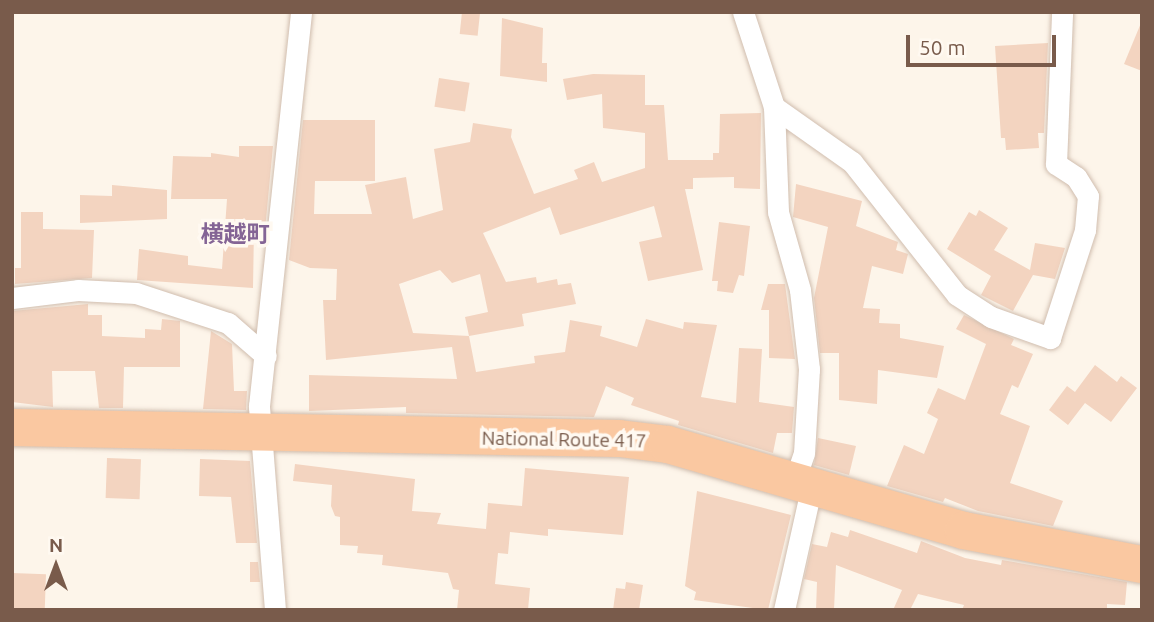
<!DOCTYPE html>
<html>
<head>
<meta charset="utf-8">
<style>
	body { margin:0 }
	#map { position:relative; width:1154px; height:622px; overflow:hidden; background:#fdf5ea; font-family:Ubuntu,"Noto Sans JP",sans-serif }
	div>[style] { position:absolute }
	.building>* { inset:0; background:#f3d4c0; transform-origin:0 0 }
	.roads { filter:drop-shadow(0 0 2px #d0bdae) drop-shadow(0 0 2px #d0bdae) }
	.minor>* { height:21px; margin:-10.5px; padding:0 10.5px; transform-origin:10.5px; border-radius:10.5px; background:#fff }
	.trunk>* { height:37px; margin:-18.5px; padding:0 18.5px; transform-origin:18.5px; border-radius:18.5px; background:#fac8a1 }
	span { translate:-50% -50%; white-space:nowrap; text-align:center; line-height:1.15; -webkit-text-stroke:7px #fff9f1; paint-order:stroke }
	.street-label { font-size:19px; color:#795b4b }
	.quarter-label { font-size:23px; color:#846495; font-weight:700 }
	.frame { position:absolute; inset:0; border:14px solid #795b4b; pointer-events:none }
	.north { position:absolute; left:21px; top:531px; width:70px; height:70px; -webkit-text-stroke:5px #fff9f1; paint-order:stroke; rotate:0deg; font-size:19px; font-weight:700; line-height:28px; text-align:center; color:#795b4b }
	.north::after { content:''; display:block; margin:auto; width:24px; height:32px; background:#795b4b; clip-path:polygon(50% 0,100% 100%,50% 72%,0 100%) }
	.scale { position:absolute; left:906px; top:35px; width:150px; height:32px; box-sizing:border-box; border:4px solid #795b4b; border-top:0; padding-left:9px; font-size:21px; line-height:24px; white-space:nowrap; color:#795b4b; -webkit-text-stroke:5px #fff9f1; paint-order:stroke }
</style>
</head>
<body>
<div id="map">
	<div class="building">
		<div style="left:462px;top:12px;width:18px;height:22px;rotate:6deg"></div>
		<div style="clip-path:polygon(502px 18px,543px 28px,542px 63px,547px 63px,547px 82px,500px 76px)"></div>
		<div style="clip-path:polygon(1141px 23px,1142px 23px,1142px 71px,1124px 64px)"></div>
		<div style="clip-path:polygon(1048px 43px,1044px 133px,1038px 133px,1039px 148px,1006px 150px,1005px 138px,1001px 138px,995px 46px)"></div>
		<div style="clip-path:polygon(evenodd,593px 74px,645px 75px,645px 105px,664px 105px,668px 160px,713px 160px,713px 153px,719px 153px,720px 114px,761px 113px,760px 189px,734px 188px,734px 177px,693px 178px,693px 189px,685px 189px,703px 270px,648px 281px,639px 242px,662px 237px,654px 206px,560px 235px,550px 207px,483px 233px,506px 282px,536px 277px,537px 283px,557px 279px,558px 285px,571px 283px,576px 304px,522px 314px,524px 326px,469px 336px,476px 372px,535px 363px,534px 356px,565px 352px,570px 320px,602px 326px,600px 336px,637px 347px,646px 319px,683px 329px,684px 322px,717px 325px,701px 397px,736px 403px,739px 348px,762px 349px,759px 402px,794px 407px,792px 433px,777px 433px,773px 453px,678px 425px,679px 421px,631px 405px,634px 398px,606px 386px,594px 417px,406px 413px,406px 407px,309px 411px,309px 375px,457px 379px,452px 347px,326px 360px,323px 300px,336px 300px,337px 269px,310px 268px,289px 260px,303px 120px,375px 120px,375px 181px,315px 181px,314px 214px,372px 214px,365px 185px,406px 177px,413px 219px,443px 210px,434px 149px,470px 142px,473px 123px,512px 129px,511px 137px,534px 194px,578px 179px,574px 170px,594px 162px,602px 182px,645px 168px,645px 133px,603px 128px,602px 94px,567px 100px,563px 79px,593px 74px,440px 270px,452px 283px,480px 274px,488px 312px,465px 317px,469px 336px,413px 333px,399px 284px,440px 270px)"></div>
		<div style="left:439px;top:78px;width:31px;height:29px;rotate:9deg"></div>
		<div style="clip-path:polygon(239px 146px,273px 146px,265px 230px,254px 229px,253px 288px,137px 280px,139px 249px,188px 256px,188px 265px,222px 269px,227px 199px,171px 199px,173px 156px,211px 157px,211px 153px,239px 157px)"></div>
		<div style="clip-path:polygon(796px 184px,862px 201px,856px 226px,898px 242px,896px 250px,908px 254px,903px 274px,872px 266px,863px 308px,880px 309px,879px 323px,900px 324px,900px 338px,944px 346px,937px 378px,878px 370px,877px 404px,839px 400px,839px 353px,820px 353px,814px 298px,828px 227px,793px 217px)"></div>
		<div style="clip-path:polygon(112px 185px,167px 190px,167px 219px,80px 223px,80px 195px,112px 196px)"></div>
		<div style="clip-path:polygon(979px 210px,1008px 228px,994px 250px,1030px 270px,1035px 243px,1065px 248px,1055px 279px,1033px 275px,1013px 311px,981px 295px,991px 276px,947px 249px,969px 212px,976px 216px)"></div>
		<div style="clip-path:polygon(21px 212px,43px 212px,43px 229px,94px 230px,92px 278px,15px 284px,15px 268px,21px 268px)"></div>
		<div style="clip-path:polygon(719px 222px,750px 226px,744px 276px,739px 275px,733px 293px,717px 291px,718px 281px,712px 281px)"></div>
		<div style="clip-path:polygon(768px 284px,785px 284px,795px 359px,769px 358px,769px 310px,761px 310px)"></div>
		<div style="clip-path:polygon(88px 304px,88px 315px,102px 315px,102px 336px,145px 338px,145px 329px,161px 330px,162px 319px,180px 321px,180px 367px,124px 367px,123px 408px,99px 408px,95px 371px,52px 371px,53px 407px,12px 402px,12px 311px)"></div>
		<div style="clip-path:polygon(964px 315px,1014px 339px,1011px 345px,1033px 354px,1018px 388px,1012px 385px,1000px 414px,1030px 426px,1010px 483px,1063px 501px,1053px 526px,978px 511px,945px 498px,943px 502px,887px 486px,904px 445px,924px 454px,938px 419px,927px 413px,938px 388px,965px 400px,986px 344px,956px 329px)"></div>
		<div style="clip-path:polygon(211px 331px,232px 344px,234px 391px,247px 391px,246px 410px,203px 409px)"></div>
		<div style="clip-path:polygon(1095px 365px,1117px 382px,1121px 376px,1137px 388px,1111px 422px,1085px 403px,1068px 425px,1049px 410px,1067px 386px,1075px 392px)"></div>
		<div style="clip-path:polygon(818px 438px,856px 446px,849px 475px,814px 465px)"></div>
		<div style="left:107px;top:458px;width:34px;height:40px;rotate:2deg"></div>
		<div style="clip-path:polygon(200px 459px,250px 461px,257px 543px,236px 543px,231px 497px,199px 496px)"></div>
		<div style="clip-path:polygon(295px 464px,415px 479px,412px 511px,441px 513px,437px 524px,486px 529px,488px 503px,522px 506px,525px 468px,629px 477px,623px 535px,548px 529px,548px 536px,510px 532px,508px 554px,498px 553px,495px 584px,530px 588px,528px 610px,457px 610px,459px 590px,453px 589px,448px 573px,382px 565px,383px 555px,357px 553px,358px 546px,340px 545px,340px 517px,335px 516px,331px 506px,332px 485px,293px 481px)"></div>
		<div style="clip-path:polygon(697px 491px,791px 515px,768px 610px,694px 600px,696px 592px,685px 586px)"></div>
		<div style="clip-path:polygon(850px 530px,917px 553px,921px 541px,965px 558px,1001px 565px,1002px 560px,1127px 582px,1125px 605px,1107px 604px,1107px 610px,962px 610px,964px 605px,918px 594px,910px 610px,893px 610px,902px 590px,836px 565px,834px 610px,816px 610px,817px 582px,804px 579px,812px 544px,827px 547px,831px 532px,848px 537px)"></div>
		<div style="clip-path:polygon(250px 562px,258px 562px,260px 582px,250px 582px)"></div>
		<div style="left:12px;top:573px;width:34px;height:37px;rotate:2deg"></div>
		<div style="clip-path:polygon(626px 582px,643px 585px,639px 610px,613px 610px,616px 588px,625px 589px)"></div>
	</div>
	<div class="roads">
		<div class="minor">
			<div style="left:743px;top:12px;width:100px;rotate:71.9deg"></div>
			<div style="left:774px;top:107px;width:105px;rotate:87.8deg"></div>
			<div style="left:778px;top:212px;width:81px;rotate:74.2deg"></div>
			<div style="left:800px;top:290px;width:80px;rotate:83.5deg"></div>
			<div style="left:809px;top:369px;width:84px;rotate:93.4deg"></div>
			<div style="left:804px;top:453px;width:28px;rotate:109deg"></div>
			<div style="left:774px;top:107px;width:95px;rotate:35.2deg"></div>
			<div style="left:852px;top:162px;width:169px;rotate:51.7deg"></div>
			<div style="left:957px;top:295px;width:40px;rotate:32.9deg"></div>
			<div style="left:991px;top:317px;width:63px;rotate:19.6deg"></div>
			<div style="left:1050px;top:338px;width:114px;rotate:-72deg"></div>
			<div style="left:1085px;top:230px;width:34px;rotate:-85deg"></div>
			<div style="left:1088px;top:196px;width:22px;rotate:-122deg"></div>
			<div style="left:1076px;top:177px;width:24px;rotate:-147deg"></div>
			<div style="left:1056px;top:164px;width:152px;rotate:-87.7deg"></div>
			<div style="left:12px;top:298px;width:66px;rotate:-6.9deg"></div>
			<div style="left:78px;top:290px;width:58px;rotate:3deg"></div>
			<div style="left:136px;top:293px;width:97px;rotate:18.1deg"></div>
			<div style="left:228px;top:323px;width:50px;rotate:41deg"></div>
			<div style="left:275px;top:610px;width:205px;rotate:-94.5deg"></div>
			<div style="left:259px;top:406px;width:396px;rotate:-83.9deg"></div>
			<div style="left:784px;top:610px;width:128px;rotate:-77.4deg"></div>
		</div>
		<div class="trunk">
			<div style="left:12px;top:427px;width:607px;rotate:1.04deg"></div>
			<div style="left:619px;top:438px;width:48px;rotate:7.1deg"></div>
			<div style="left:667px;top:444px;width:308px;rotate:16.2deg"></div>
			<div style="left:963px;top:530px;width:182px;rotate:10.8deg"></div>
		</div>
	</div>
	<div class="street-label">
		<span style="left:564px;top:440px;rotate:1deg">National Route 417</span>
	</div>
	<div class="quarter-label">
		<span style="left:235px;top:234px">横越町</span>
	</div>
	<div class="frame"></div>
	<div class="north">N</div>
	<div class="scale">50 m</div>
</div>
</body>
</html>
